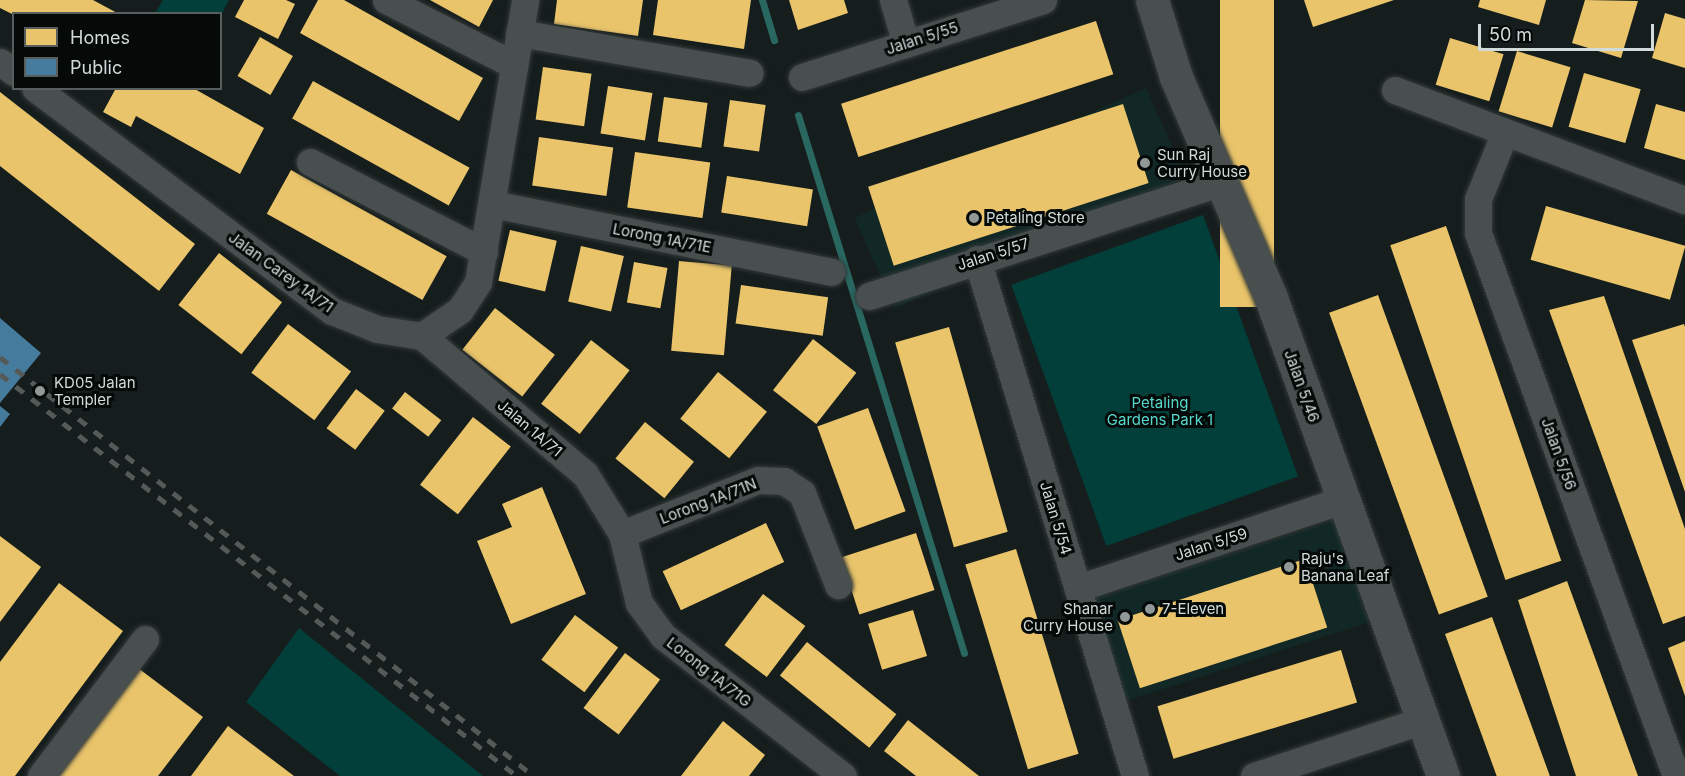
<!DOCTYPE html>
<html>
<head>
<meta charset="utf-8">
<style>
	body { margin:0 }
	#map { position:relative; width:1685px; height:776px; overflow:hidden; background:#161e1d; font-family:Inter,sans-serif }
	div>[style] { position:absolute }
	.built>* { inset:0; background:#112826; transform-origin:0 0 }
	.green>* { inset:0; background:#033f3a; transform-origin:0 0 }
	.homes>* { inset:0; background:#e9c46a; transform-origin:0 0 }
	.public>* { inset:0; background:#457b9d }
	.stream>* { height:7px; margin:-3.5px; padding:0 3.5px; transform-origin:3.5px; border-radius:3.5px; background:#296761 }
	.roads { filter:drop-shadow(0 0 2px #333a39) drop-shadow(0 0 2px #333a39) }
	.minor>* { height:27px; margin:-13.5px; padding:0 13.5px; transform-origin:13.5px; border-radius:13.5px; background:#494f4f }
	.tertiary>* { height:33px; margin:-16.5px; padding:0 16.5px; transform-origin:16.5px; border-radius:16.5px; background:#494f4f }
	.rail>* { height:4.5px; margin-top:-2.25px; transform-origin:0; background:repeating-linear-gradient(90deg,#555a59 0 10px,transparent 0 20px) }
	.dots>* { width:16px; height:16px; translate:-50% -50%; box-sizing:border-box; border:3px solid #050a09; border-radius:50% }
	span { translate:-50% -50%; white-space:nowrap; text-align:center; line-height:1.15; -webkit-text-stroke:6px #050a09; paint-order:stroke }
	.street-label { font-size:15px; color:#d1dbda }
	.poi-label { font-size:15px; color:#d1dbda }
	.left { translate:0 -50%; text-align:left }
	.right { translate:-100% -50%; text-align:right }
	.park-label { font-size:15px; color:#56d8cd }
	.legend { position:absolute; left:12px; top:12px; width:210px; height:78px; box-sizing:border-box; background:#050a09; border:2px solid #575e5d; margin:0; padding:8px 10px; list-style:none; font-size:18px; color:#d1dbda }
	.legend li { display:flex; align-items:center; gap:12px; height:30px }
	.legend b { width:30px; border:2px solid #575e5d }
	.scale { position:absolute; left:1478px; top:24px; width:176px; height:27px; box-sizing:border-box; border:3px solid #d1dbda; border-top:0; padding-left:8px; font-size:18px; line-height:21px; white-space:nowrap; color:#d1dbda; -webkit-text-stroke:4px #050a09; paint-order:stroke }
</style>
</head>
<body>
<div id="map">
	<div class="built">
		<div style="left:1146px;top:88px;width:99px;height:319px;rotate:66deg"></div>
		<div style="left:1337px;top:519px;width:108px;height:261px;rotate:72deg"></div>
	</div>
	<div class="green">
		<div style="clip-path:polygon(163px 0,229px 0,221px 15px,155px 13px)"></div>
		<div style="left:1203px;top:215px;width:278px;height:204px;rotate:70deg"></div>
		<div style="clip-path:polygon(299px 628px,483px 776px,340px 776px,246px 702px)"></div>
	</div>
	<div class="homes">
		<div style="clip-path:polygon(0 0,93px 0,119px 14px,14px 15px,0 8px)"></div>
		<div style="clip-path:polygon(244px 0,286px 0,295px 4px,278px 39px,235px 17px)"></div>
		<div style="clip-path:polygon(318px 0,344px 0,483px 78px,459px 121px,300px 33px)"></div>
		<div style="clip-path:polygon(430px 0,493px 0,479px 27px)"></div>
		<div style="clip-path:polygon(557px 0,643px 0,638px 36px,554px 24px)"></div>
		<div style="clip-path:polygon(658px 0,751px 0,744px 49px,653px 35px)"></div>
		<div style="clip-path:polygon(789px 0,844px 0,848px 13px,798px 30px)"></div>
		<div style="left:1220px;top:0;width:54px;height:307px"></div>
		<div style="clip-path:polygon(1304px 0,1394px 0,1313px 27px)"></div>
		<div style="clip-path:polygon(1480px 0,1546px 0,1539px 25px,1478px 7px)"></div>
		<div style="clip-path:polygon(1585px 0,1638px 1px,1621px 58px,1572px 43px)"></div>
		<div style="clip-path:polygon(1665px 13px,1685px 19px,1685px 68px,1652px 58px)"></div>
		<div style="left:1096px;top:21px;width:56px;height:268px;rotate:72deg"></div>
		<div style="left:260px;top:37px;width:38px;height:45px;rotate:30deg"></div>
		<div style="left:1450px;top:38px;width:56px;height:49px;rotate:17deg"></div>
		<div style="left:1517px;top:51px;width:56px;height:63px;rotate:17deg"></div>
		<div style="left:543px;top:67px;width:49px;height:53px;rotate:8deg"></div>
		<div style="left:1584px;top:73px;width:59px;height:56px;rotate:16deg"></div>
		<div style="left:313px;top:81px;width:179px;height:43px;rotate:29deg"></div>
		<div style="left:608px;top:86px;width:45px;height:48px;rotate:9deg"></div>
		<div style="clip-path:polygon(116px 88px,193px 88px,264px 128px,240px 174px,136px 116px,131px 127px,103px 112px)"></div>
		<div style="clip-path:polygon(0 92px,195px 244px,159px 291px,0 166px)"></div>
		<div style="left:664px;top:97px;width:44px;height:45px;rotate:8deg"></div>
		<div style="left:730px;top:100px;width:36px;height:47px;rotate:8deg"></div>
		<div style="left:1123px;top:104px;width:83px;height:268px;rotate:72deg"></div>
		<div style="clip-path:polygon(1656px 104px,1685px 112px,1685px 160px,1644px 148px)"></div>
		<div style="left:539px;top:137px;width:75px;height:49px;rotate:8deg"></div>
		<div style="left:635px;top:152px;width:76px;height:56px;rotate:8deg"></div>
		<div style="left:291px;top:170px;width:178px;height:50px;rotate:29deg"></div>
		<div style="left:727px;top:176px;width:87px;height:37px;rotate:9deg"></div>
		<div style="left:1546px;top:206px;width:145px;height:56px;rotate:16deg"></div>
		<div style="left:1446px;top:226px;width:354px;height:59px;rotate:71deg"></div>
		<div style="left:510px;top:230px;width:48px;height:52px;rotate:13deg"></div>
		<div style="left:581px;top:246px;width:44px;height:57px;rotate:13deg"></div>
		<div style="left:219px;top:253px;width:80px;height:66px;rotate:38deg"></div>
		<div style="left:679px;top:261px;width:53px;height:90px;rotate:5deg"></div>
		<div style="left:634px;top:262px;width:34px;height:41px;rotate:10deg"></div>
		<div style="left:741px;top:285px;width:88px;height:39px;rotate:8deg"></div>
		<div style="left:1378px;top:295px;width:321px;height:52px;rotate:70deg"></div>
		<div style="clip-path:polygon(1604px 296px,1685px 529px,1685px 616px,1663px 624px,1549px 310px)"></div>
		<div style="left:495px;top:308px;width:76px;height:53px;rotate:38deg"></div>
		<div style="left:288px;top:324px;width:79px;height:61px;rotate:37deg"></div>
		<div style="clip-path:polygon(1684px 324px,1685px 327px,1685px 492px,1632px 340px)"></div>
		<div style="left:949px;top:327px;width:213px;height:56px;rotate:74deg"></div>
		<div style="left:813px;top:339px;width:55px;height:65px;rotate:38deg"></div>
		<div style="left:591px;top:340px;width:49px;height:81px;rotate:38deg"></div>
		<div style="left:718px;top:372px;width:63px;height:60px;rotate:39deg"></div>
		<div style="left:356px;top:389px;width:36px;height:49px;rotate:37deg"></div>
		<div style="left:405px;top:392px;width:46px;height:21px;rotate:38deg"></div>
		<div style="left:868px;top:408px;width:110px;height:54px;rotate:70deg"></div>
		<div style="left:473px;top:417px;width:48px;height:86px;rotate:38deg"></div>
		<div style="left:645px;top:422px;width:63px;height:47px;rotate:39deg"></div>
		<div style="clip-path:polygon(542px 487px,586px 594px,511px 624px,477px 541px,512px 527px,502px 504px)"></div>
		<div style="left:766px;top:523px;width:43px;height:114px;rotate:65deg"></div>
		<div style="left:916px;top:533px;width:60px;height:79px;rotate:72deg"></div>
		<div style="clip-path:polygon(0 536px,41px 567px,0 622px)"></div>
		<div style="left:1016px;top:549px;width:214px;height:53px;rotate:73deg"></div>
		<div style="left:1305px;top:559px;width:72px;height:197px;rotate:72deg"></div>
		<div style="clip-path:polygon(1567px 581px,1638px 776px,1576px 776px,1518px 600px)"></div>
		<div style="clip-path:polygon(59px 583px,123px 631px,15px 776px,0 776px,0 662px)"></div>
		<div style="left:763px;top:594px;width:53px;height:64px;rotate:37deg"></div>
		<div style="left:913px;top:610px;width:48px;height:47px;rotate:73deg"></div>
		<div style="left:575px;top:615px;width:54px;height:56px;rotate:37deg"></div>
		<div style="left:1492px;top:617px;width:169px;height:50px;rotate:70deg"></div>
		<div style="clip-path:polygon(1685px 641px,1685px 696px,1668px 648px)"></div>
		<div style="left:807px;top:642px;width:115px;height:43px;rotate:39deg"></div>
		<div style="left:1341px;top:650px;width:55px;height:192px;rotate:73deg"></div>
		<div style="left:625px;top:653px;width:44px;height:69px;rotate:37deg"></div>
		<div style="clip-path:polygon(138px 668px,203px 717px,158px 776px,58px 776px)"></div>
		<div style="clip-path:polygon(908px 720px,979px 776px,916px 776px,884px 751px)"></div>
		<div style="clip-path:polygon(723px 721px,765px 755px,749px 776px,681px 776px)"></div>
		<div style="clip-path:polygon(228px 726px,294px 776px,191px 776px)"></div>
	</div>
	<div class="public">
		<div style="clip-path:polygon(0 318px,41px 353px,0 403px)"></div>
		<div style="clip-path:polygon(0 406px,10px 414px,0 427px)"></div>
	</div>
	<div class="stream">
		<div style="left:762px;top:0;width:42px;rotate:73.3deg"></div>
		<div style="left:798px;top:115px;width:563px;rotate:72.85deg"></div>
	</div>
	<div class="roads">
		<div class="minor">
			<div style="left:386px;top:0;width:144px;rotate:26.9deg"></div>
			<div style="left:893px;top:0;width:46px;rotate:73.5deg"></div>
			<div style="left:519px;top:33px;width:234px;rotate:9.8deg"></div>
			<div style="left:0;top:62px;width:17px;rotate:36deg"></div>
			<div style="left:802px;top:77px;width:253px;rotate:-17.7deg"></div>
			<div style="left:35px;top:88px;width:371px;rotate:36.9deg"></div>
			<div style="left:332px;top:311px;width:48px;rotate:21.8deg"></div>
			<div style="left:377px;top:329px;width:46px;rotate:8.8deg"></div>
			<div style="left:422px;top:336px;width:46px;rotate:-34.4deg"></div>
			<div style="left:460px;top:310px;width:33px;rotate:-57deg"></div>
			<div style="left:478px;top:282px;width:286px;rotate:-80.5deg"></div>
			<div style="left:1395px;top:90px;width:310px;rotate:20.8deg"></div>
			<div style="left:1505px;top:132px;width:72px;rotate:111.9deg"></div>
			<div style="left:1478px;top:199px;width:34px;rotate:90deg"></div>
			<div style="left:1478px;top:233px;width:578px;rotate:69.97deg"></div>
			<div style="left:310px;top:162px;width:196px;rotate:27.3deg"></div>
			<div style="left:492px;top:204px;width:346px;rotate:11.3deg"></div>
			<div style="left:977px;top:259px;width:541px;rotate:73.01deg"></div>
			<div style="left:869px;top:296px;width:370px;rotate:-17.9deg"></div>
			<div style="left:422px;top:336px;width:214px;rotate:40.3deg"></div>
			<div style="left:585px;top:474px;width:70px;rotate:58.3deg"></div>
			<div style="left:622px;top:534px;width:71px;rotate:76.2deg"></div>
			<div style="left:639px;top:603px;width:41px;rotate:54deg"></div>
			<div style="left:663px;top:636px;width:228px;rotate:37.9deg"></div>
			<div style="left:622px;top:534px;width:146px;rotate:-21.7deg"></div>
			<div style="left:758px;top:480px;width:26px;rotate:2deg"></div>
			<div style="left:784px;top:481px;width:22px;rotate:34deg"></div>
			<div style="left:802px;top:493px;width:99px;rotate:68.6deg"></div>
			<div style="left:1078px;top:588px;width:279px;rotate:-18.4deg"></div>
			<div style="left:41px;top:776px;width:172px;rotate:-52.8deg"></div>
			<div style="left:1254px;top:776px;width:178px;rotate:-18.3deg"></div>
		</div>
		<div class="tertiary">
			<div style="left:1152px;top:0;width:81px;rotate:72.7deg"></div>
			<div style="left:1176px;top:77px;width:241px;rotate:66.7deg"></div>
			<div style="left:1271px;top:298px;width:508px;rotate:70.21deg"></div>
		</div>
	</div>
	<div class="rail">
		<div style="left:0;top:357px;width:679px;rotate:38.12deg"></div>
		<div style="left:0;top:374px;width:655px;rotate:37.87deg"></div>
	</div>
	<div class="dots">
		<div style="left:1145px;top:163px;background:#909998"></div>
		<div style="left:974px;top:218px;background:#909998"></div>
		<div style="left:40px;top:391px;background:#909998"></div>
		<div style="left:1289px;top:567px;background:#909998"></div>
		<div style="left:1150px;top:609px;background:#909998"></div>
		<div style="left:1125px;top:617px;background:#909998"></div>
	</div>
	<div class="street-label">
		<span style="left:922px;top:38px;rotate:-18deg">Jalan 5/55</span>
		<span style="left:662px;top:238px;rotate:11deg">Lorong 1A/71E</span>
		<span style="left:993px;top:254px;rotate:-18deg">Jalan 5/57</span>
		<span style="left:281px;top:272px;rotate:36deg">Jalan Carey 1A/71</span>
		<span style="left:1302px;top:386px;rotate:70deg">Jalan 5/46</span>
		<span style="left:530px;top:428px;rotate:40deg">Jalan 1A/71</span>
		<span style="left:1559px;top:454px;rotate:70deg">Jalan 5/56</span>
		<span style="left:708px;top:501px;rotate:-21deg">Lorong 1A/71N</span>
		<span style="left:1056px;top:518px;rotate:73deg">Jalan 5/54</span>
		<span style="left:1211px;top:544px;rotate:-18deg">Jalan 5/59</span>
		<span style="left:709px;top:672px;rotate:38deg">Lorong 1A/71G</span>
	</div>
	<div class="poi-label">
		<span class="left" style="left:1157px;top:163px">Sun Raj<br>Curry House</span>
		<span class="left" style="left:986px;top:218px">Petaling Store</span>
		<span class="left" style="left:54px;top:391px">KD05 Jalan<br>Templer</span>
		<span class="left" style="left:1301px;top:567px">Raju's<br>Banana Leaf</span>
		<span class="right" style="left:1113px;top:617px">Shanar<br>Curry House</span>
		<span class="left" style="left:1162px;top:609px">7-Eleven</span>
	</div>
	<div class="park-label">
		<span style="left:1160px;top:411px">Petaling<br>Gardens Park 1</span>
	</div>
	<ul class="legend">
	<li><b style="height:16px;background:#e9c46a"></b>Homes</li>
	<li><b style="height:16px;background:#457b9d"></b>Public</li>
	</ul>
	<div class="scale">50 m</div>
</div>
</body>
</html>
